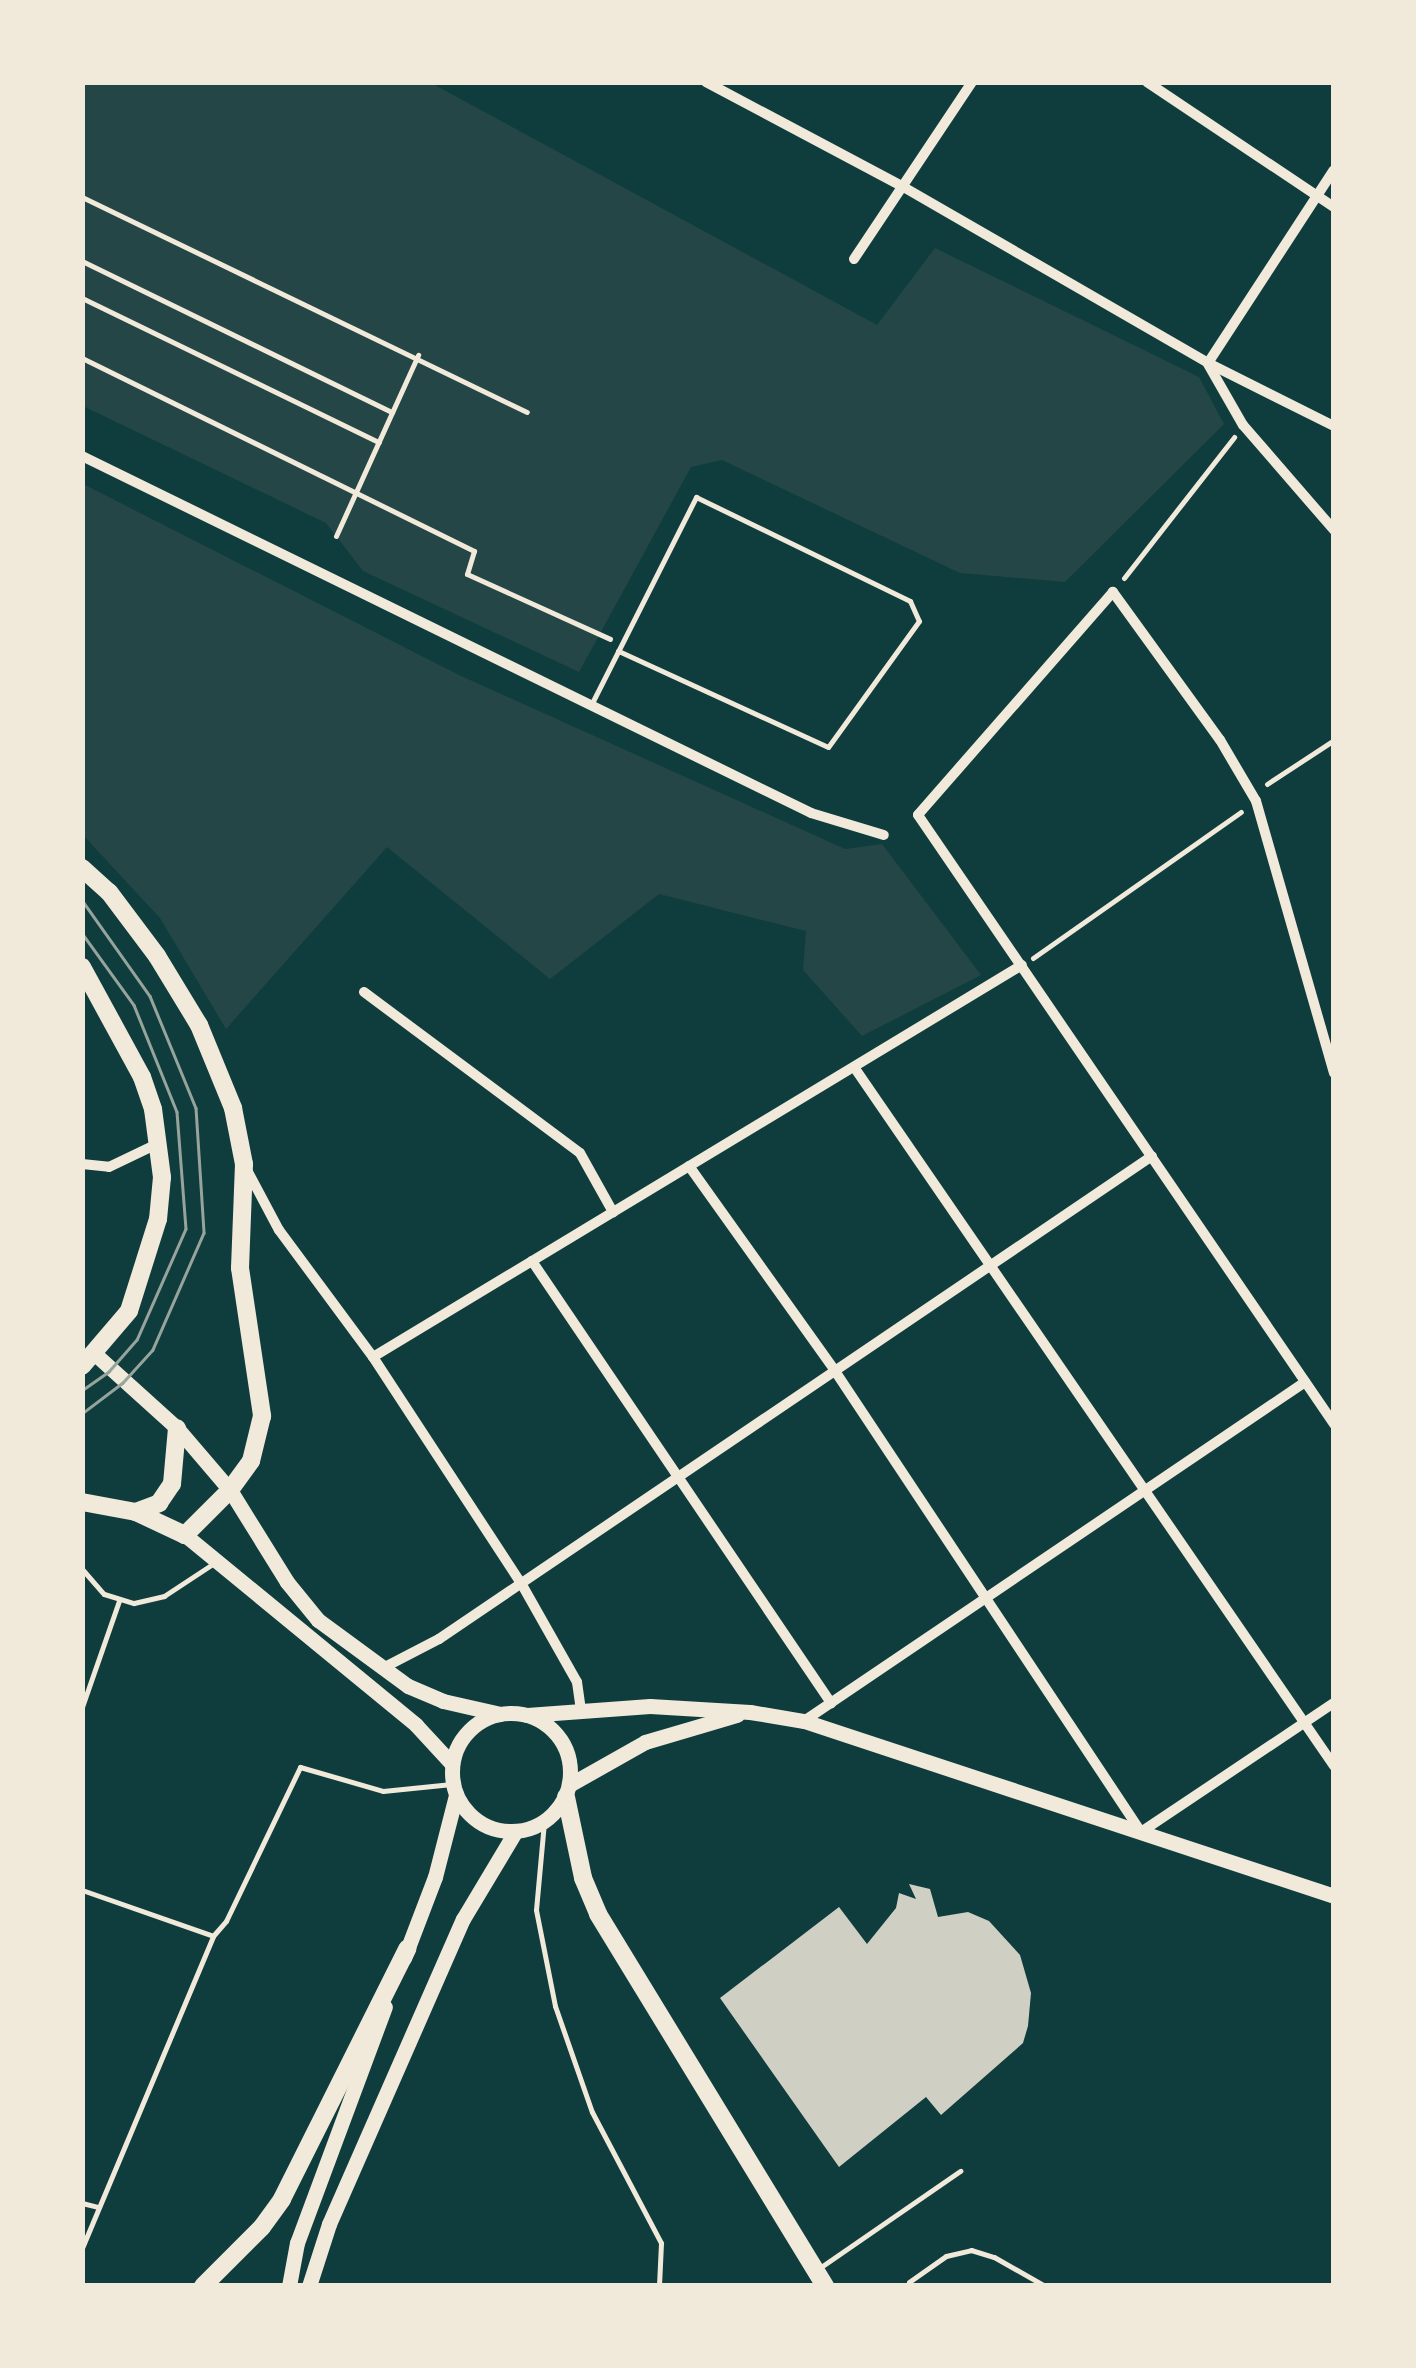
<!DOCTYPE html>
<html>
<head>
<meta charset="utf-8">
<style>
	body { margin:0 }
	#map { position:relative; width:1416px; height:2368px; overflow:hidden; background:#0f3d3e; font-family:Commissioner,sans-serif }
	div>[style] { position:absolute }
	.green>* { inset:0; background:#244646 }
	.building>* { inset:0; background:#cfcfc3 }
	.path>* { height:5px; margin:-2.5px; padding:0 2.5px; transform-origin:2.5px; border-radius:2.5px; background:#f1e9da }
	.service>* { height:5px; margin:-2.5px; padding:0 2.5px; transform-origin:2.5px; border-radius:2.5px; background:#f1e9da }
	.minor>* { height:10px; margin:-5px; padding:0 5px; transform-origin:5px; border-radius:5px; background:#f1e9da }
	.secondary>* { height:15px; margin:-7.5px; padding:0 7.5px; transform-origin:7.5px; border-radius:7.5px; background:#f1e9da }
	.secondary>.ring { margin:-7.5px; padding:0; box-sizing:content-box; background:none; border:15px solid #f1e9da; border-radius:50% }
	.primary>* { height:18px; margin:-9px; padding:0 9px; transform-origin:9px; border-radius:9px; background:#f1e9da }
	.trunk>* { height:18px; margin:-9px; padding:0 9px; transform-origin:9px; border-radius:9px; background:#f1e9da }
	.tram>* { height:2.5px; margin:-1.25px; padding:0 1.25px; transform-origin:1.25px; border-radius:1.25px; background:#97a49c }
	span { translate:-50% -50%; white-space:nowrap; text-align:center; line-height:1.15; -webkit-text-stroke:9px #f1e9da; paint-order:stroke }
	.frame { position:absolute; inset:0; border:85px solid #f1e9da; pointer-events:none }
</style>
</head>
<body>
<div id="map">
	<div class="green">
		<div style="clip-path:polygon(82px 83px,431px 83px,877px 325px,935px 248px,1199px 377px,1224px 424px,1065px 582px,960px 573px,722px 460px,691px 467px,579px 672px,363px 571px,326px 523px,83px 406px)"></div>
		<div style="clip-path:polygon(83px 484px,459px 675px,845px 849px,882px 844px,981px 975px,862px 1036px,803px 970px,806px 931px,659px 894px,550px 979px,387px 847px,226px 1029px,160px 918px,83px 835px)"></div>
	</div>
	<div class="building">
		<div style="clip-path:polygon(909px 1884px,930px 1889px,938px 1917px,968px 1912px,989px 1921px,1020px 1955px,1031px 1993px,1028px 2026px,1023px 2043px,941px 2115px,926px 2097px,839px 2167px,720px 1998px,839px 1907px,867px 1944px,896px 1908px,899px 1893px,916px 1899px)"></div>
	</div>
	<div class="path">
		<div style="left:82px;top:197px;width:494px;rotate:25.8deg"></div>
		<div style="left:82px;top:261px;width:345px;rotate:26deg"></div>
		<div style="left:82px;top:298px;width:330px;rotate:25.9deg"></div>
		<div style="left:82px;top:358px;width:437px;rotate:26.2deg"></div>
		<div style="left:474px;top:551px;width:24px;rotate:107deg"></div>
		<div style="left:467px;top:574px;width:157px;rotate:24.4deg"></div>
		<div style="left:336px;top:536px;width:199px;rotate:-65.6deg"></div>
		<div style="left:1124px;top:578px;width:179px;rotate:-52deg"></div>
		<div style="left:1267px;top:784px;width:80px;rotate:-33.3deg"></div>
		<div style="left:1033px;top:958px;width:254px;rotate:-35.1deg"></div>
	</div>
	<div class="service">
		<div style="left:592px;top:703px;width:231px;rotate:-63.2deg"></div>
		<div style="left:696px;top:497px;width:238px;rotate:25.9deg"></div>
		<div style="left:910px;top:601px;width:22px;rotate:66deg"></div>
		<div style="left:919px;top:621px;width:155px;rotate:125.8deg"></div>
		<div style="left:828px;top:747px;width:231px;rotate:-155.4deg"></div>
		<div style="left:82px;top:1569px;width:33px;rotate:49deg"></div>
		<div style="left:104px;top:1594px;width:31px;rotate:17deg"></div>
		<div style="left:134px;top:1603px;width:31px;rotate:-13deg"></div>
		<div style="left:164px;top:1596px;width:60px;rotate:-33.4deg"></div>
		<div style="left:82px;top:1707px;width:112px;rotate:-70.8deg"></div>
		<div style="left:544px;top:1822px;width:88px;rotate:95.2deg"></div>
		<div style="left:536px;top:1910px;width:98px;rotate:78.8deg"></div>
		<div style="left:555px;top:2006px;width:112px;rotate:70.8deg"></div>
		<div style="left:592px;top:2112px;width:148px;rotate:62.2deg"></div>
		<div style="left:661px;top:2243px;width:43px;rotate:92.7deg"></div>
		<div style="left:82px;top:1890px;width:139px;rotate:19.3deg"></div>
		<div style="left:82px;top:2203px;width:16px;rotate:14deg"></div>
		<div style="left:82px;top:2248px;width:338px;rotate:-67.2deg"></div>
		<div style="left:213px;top:1936px;width:20px;rotate:-49deg"></div>
		<div style="left:226px;top:1921px;width:171px;rotate:-64.3deg"></div>
		<div style="left:300px;top:1767px;width:86px;rotate:16.1deg"></div>
		<div style="left:383px;top:1791px;width:69px;rotate:-5.8deg"></div>
		<div style="left:818px;top:2269px;width:173px;rotate:-34.6deg"></div>
		<div style="left:909px;top:2282px;width:45px;rotate:-35.1deg"></div>
		<div style="left:946px;top:2256px;width:26px;rotate:-13deg"></div>
		<div style="left:971px;top:2250px;width:24px;rotate:17deg"></div>
		<div style="left:994px;top:2257px;width:59px;rotate:29.6deg"></div>
	</div>
	<div class="minor">
		<div style="left:706px;top:82px;width:220px;rotate:28deg"></div>
		<div style="left:900px;top:185px;width:356px;rotate:30deg"></div>
		<div style="left:1208px;top:363px;width:141px;rotate:26.6deg"></div>
		<div style="left:1147px;top:82px;width:225px;rotate:33.8deg"></div>
		<div style="left:854px;top:259px;width:213px;rotate:-56.3deg"></div>
		<div style="left:1208px;top:363px;width:230px;rotate:-56.9deg"></div>
		<div style="left:1208px;top:364px;width:70px;rotate:60.2deg"></div>
		<div style="left:1243px;top:425px;width:139px;rotate:49.1deg"></div>
		<div style="left:82px;top:456px;width:812px;rotate:26.09deg"></div>
		<div style="left:811px;top:813px;width:76px;rotate:16.8deg"></div>
		<div style="left:364px;top:992px;width:269px;rotate:36.7deg"></div>
		<div style="left:580px;top:1153px;width:68px;rotate:60.8deg"></div>
		<div style="left:854px;top:1067px;width:848px;rotate:55.52deg"></div>
		<div style="left:1334px;top:1073px;width:283px;rotate:-106deg"></div>
		<div style="left:1256px;top:801px;width:71px;rotate:-120.5deg"></div>
		<div style="left:1220px;top:740px;width:183px;rotate:-125.9deg"></div>
		<div style="left:1113px;top:592px;width:296px;rotate:131.2deg"></div>
		<div style="left:918px;top:815px;width:738px;rotate:55.66deg"></div>
		<div style="left:82px;top:1164px;width:27px;rotate:6deg"></div>
		<div style="left:109px;top:1167px;width:55px;rotate:-25.6deg"></div>
		<div style="left:689px;top:1166px;width:252px;rotate:54.5deg"></div>
		<div style="left:835px;top:1371px;width:553px;rotate:56.42deg"></div>
		<div style="left:1141px;top:1832px;width:232px;rotate:-33.8deg"></div>
		<div style="left:246px;top:1168px;width:70px;rotate:62deg"></div>
		<div style="left:279px;top:1230px;width:158px;rotate:53.5deg"></div>
		<div style="left:373px;top:1357px;width:270px;rotate:56.8deg"></div>
		<div style="left:521px;top:1583px;width:114px;rotate:60.5deg"></div>
		<div style="left:577px;top:1682px;width:27px;rotate:82deg"></div>
		<div style="left:532px;top:1261px;width:534px;rotate:55.92deg"></div>
		<div style="left:373px;top:1357px;width:758px;rotate:-31.13deg"></div>
		<div style="left:383px;top:1668px;width:63px;rotate:-27.4deg"></div>
		<div style="left:439px;top:1639px;width:861px;rotate:-34.11deg"></div>
		<div style="left:804px;top:1721px;width:605px;rotate:-34.08deg"></div>
	</div>
	<div class="secondary">
		<div style="left:95px;top:1354px;width:110px;rotate:42.1deg"></div>
		<div style="left:177px;top:1428px;width:82px;rotate:49.5deg"></div>
		<div style="left:230px;top:1490px;width:108px;rotate:58.2deg"></div>
		<div style="left:287px;top:1582px;width:49px;rotate:50.8deg"></div>
		<div style="left:318px;top:1620px;width:112px;rotate:36.3deg"></div>
		<div style="left:408px;top:1686px;width:38px;rotate:23deg"></div>
		<div style="left:443px;top:1701px;width:58px;rotate:12.8deg"></div>
		<div style="left:185px;top:1535px;width:299px;rotate:39.4deg"></div>
		<div style="left:416px;top:1725px;width:53px;rotate:47.3deg"></div>
		<div class="ring" style="left:452px;top:1713px;width:103px;height:103px"></div>
		<div style="left:527px;top:1715px;width:123px;rotate:-4.2deg"></div>
		<div style="left:650px;top:1706px;width:100px;rotate:3.4deg"></div>
		<div style="left:750px;top:1712px;width:55px;rotate:9.5deg"></div>
		<div style="left:804px;top:1721px;width:558px;rotate:18.27deg"></div>
		<div style="left:569px;top:1785px;width:87px;rotate:-29.5deg"></div>
		<div style="left:645px;top:1742px;width:96px;rotate:-16.4deg"></div>
		<div style="left:404px;top:1958px;width:87px;rotate:-69.1deg"></div>
		<div style="left:435px;top:1877px;width:85px;rotate:-75.6deg"></div>
		<div style="left:289px;top:2286px;width:44px;rotate:-79.5deg"></div>
		<div style="left:297px;top:2243px;width:252px;rotate:-69.6deg"></div>
		<div style="left:309px;top:2286px;width:65px;rotate:-72.1deg"></div>
		<div style="left:329px;top:2224px;width:333px;rotate:-66.3deg"></div>
		<div style="left:463px;top:1919px;width:101px;rotate:-59.1deg"></div>
	</div>
	<div class="primary">
		<div style="left:82px;top:868px;width:36px;rotate:42deg"></div>
		<div style="left:109px;top:892px;width:80px;rotate:53.1deg"></div>
		<div style="left:157px;top:956px;width:81px;rotate:58.7deg"></div>
		<div style="left:199px;top:1025px;width:90px;rotate:67.7deg"></div>
		<div style="left:233px;top:1108px;width:57px;rotate:78.9deg"></div>
		<div style="left:244px;top:1164px;width:104px;rotate:92.2deg"></div>
		<div style="left:240px;top:1268px;width:150px;rotate:81.5deg"></div>
		<div style="left:262px;top:1416px;width:46px;rotate:103.7deg"></div>
		<div style="left:251px;top:1461px;width:36px;rotate:126deg"></div>
		<div style="left:230px;top:1490px;width:64px;rotate:135deg"></div>
		<div style="left:185px;top:1535px;width:54px;rotate:-154.9deg"></div>
		<div style="left:136px;top:1512px;width:55px;rotate:-169.5deg"></div>
		<div style="left:82px;top:967px;width:125px;rotate:61.4deg"></div>
		<div style="left:142px;top:1077px;width:34px;rotate:71deg"></div>
		<div style="left:153px;top:1109px;width:69px;rotate:82.5deg"></div>
		<div style="left:162px;top:1177px;width:42px;rotate:95.4deg"></div>
		<div style="left:158px;top:1219px;width:96px;rotate:107.5deg"></div>
		<div style="left:129px;top:1311px;width:72px;rotate:130.5deg"></div>
		<div style="left:136px;top:1512px;width:25px;rotate:-21deg"></div>
		<div style="left:159px;top:1503px;width:23px;rotate:-56deg"></div>
		<div style="left:172px;top:1484px;width:56px;rotate:-84.9deg"></div>
	</div>
	<div class="trunk">
		<div style="left:566px;top:1797px;width:83px;rotate:78.1deg"></div>
		<div style="left:583px;top:1878px;width:39px;rotate:67deg"></div>
		<div style="left:598px;top:1914px;width:436px;rotate:58.6deg"></div>
		<div style="left:203px;top:2286px;width:83px;rotate:-45deg"></div>
		<div style="left:262px;top:2227px;width:34px;rotate:-54deg"></div>
		<div style="left:282px;top:2199px;width:280px;rotate:-63.4deg"></div>
	</div>
	<div class="tram">
		<div style="left:82px;top:900px;width:118px;rotate:54.7deg"></div>
		<div style="left:150px;top:996px;width:121px;rotate:67.7deg"></div>
		<div style="left:196px;top:1108px;width:125px;rotate:86.3deg"></div>
		<div style="left:204px;top:1233px;width:128px;rotate:113.6deg"></div>
		<div style="left:153px;top:1350px;width:45px;rotate:132.3deg"></div>
		<div style="left:123px;top:1383px;width:51px;rotate:142.9deg"></div>
		<div style="left:82px;top:933px;width:89px;rotate:54.2deg"></div>
		<div style="left:134px;top:1005px;width:115px;rotate:68.1deg"></div>
		<div style="left:177px;top:1112px;width:117px;rotate:85.6deg"></div>
		<div style="left:186px;top:1229px;width:121px;rotate:113.8deg"></div>
		<div style="left:137px;top:1340px;width:43px;rotate:131.2deg"></div>
		<div style="left:109px;top:1372px;width:33px;rotate:145deg"></div>
	</div>
	<div class="frame"></div>
</div>
</body>
</html>
